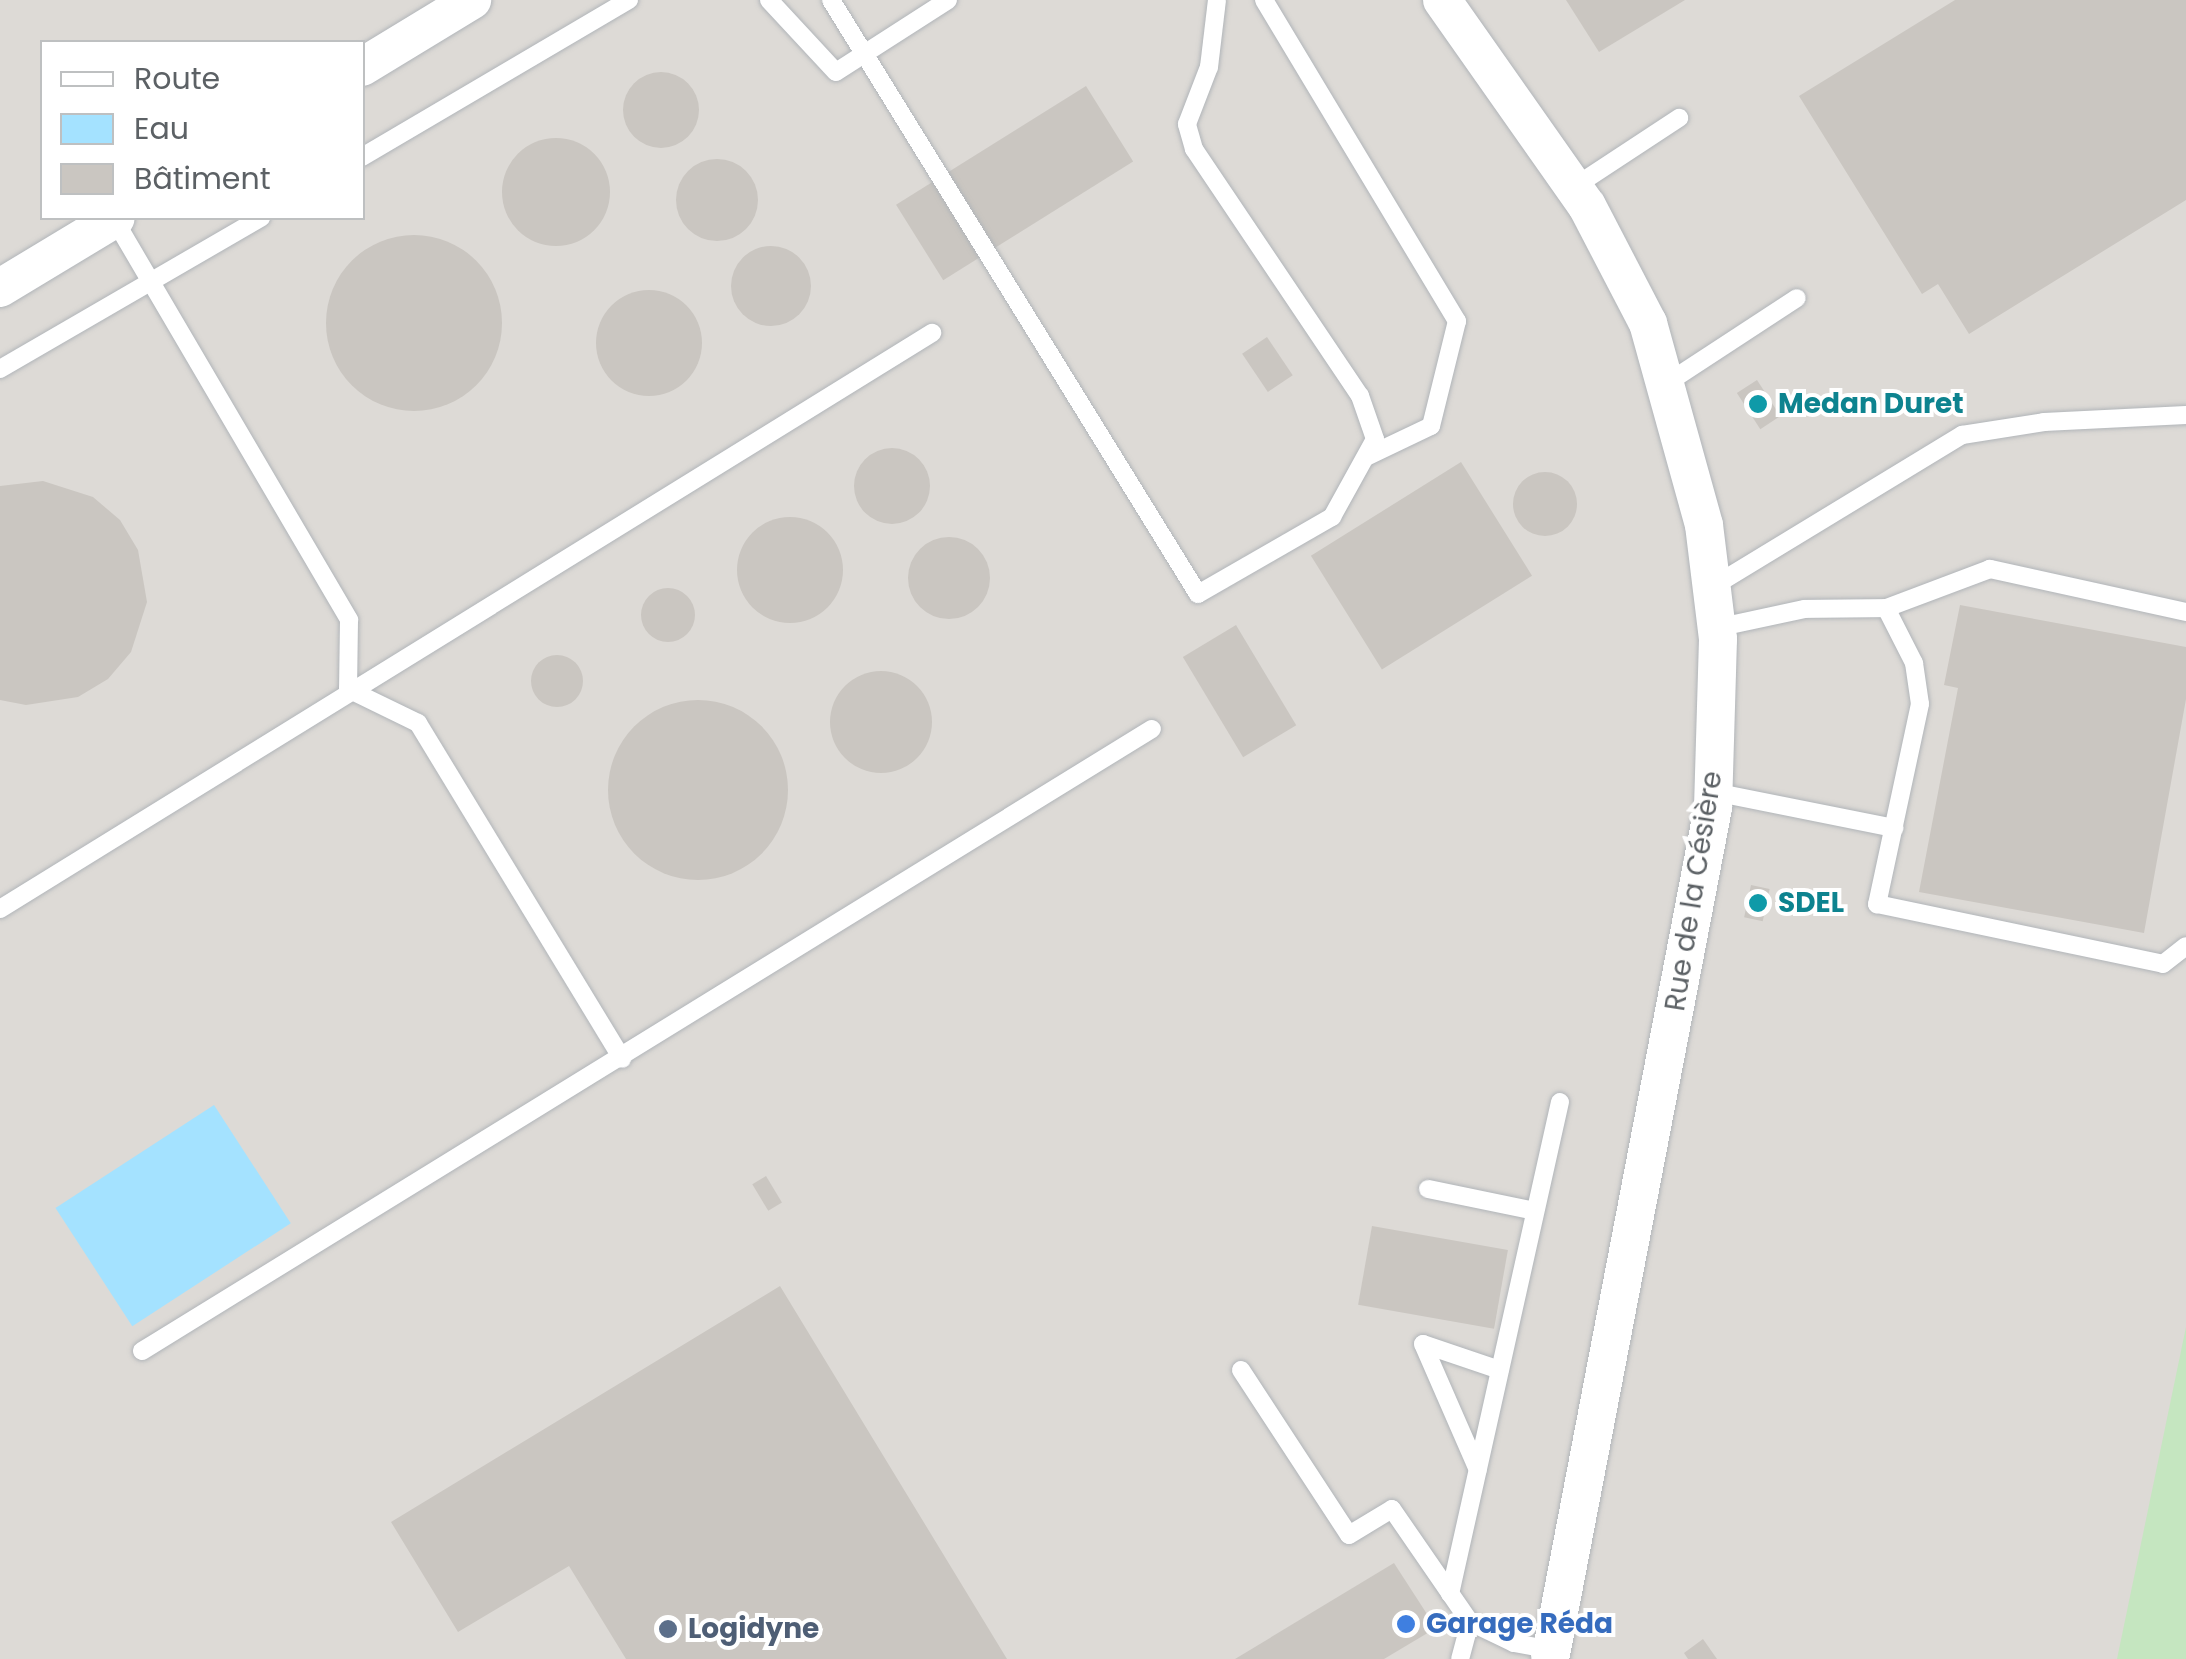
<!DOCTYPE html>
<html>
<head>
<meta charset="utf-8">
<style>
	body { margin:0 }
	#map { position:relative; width:2186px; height:1659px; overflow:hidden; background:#eeebe4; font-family:Poppins,sans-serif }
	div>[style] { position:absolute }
	.industrial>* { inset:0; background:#dddad6 }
	.green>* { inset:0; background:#c5e6c0 }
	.water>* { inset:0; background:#a4e2ff; transform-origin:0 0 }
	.building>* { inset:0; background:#cac6c1; transform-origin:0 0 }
	.round { border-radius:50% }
	.roads { filter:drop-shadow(0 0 2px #b1b5b9) drop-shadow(0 0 2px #b1b5b9) }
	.service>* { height:18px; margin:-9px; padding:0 9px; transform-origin:9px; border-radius:9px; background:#fff }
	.minor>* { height:38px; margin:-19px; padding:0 19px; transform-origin:19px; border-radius:19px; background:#fff }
	.dots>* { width:28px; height:28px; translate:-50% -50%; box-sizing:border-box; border:5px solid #fff; border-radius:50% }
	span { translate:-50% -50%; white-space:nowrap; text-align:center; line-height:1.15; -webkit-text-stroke:8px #fff; paint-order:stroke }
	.culture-label { font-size:28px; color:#0d838f; font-weight:700 }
	.left { translate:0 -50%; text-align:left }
	.street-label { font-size:28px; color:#5c6165 }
	.shop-label { font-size:28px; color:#366cbe; font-weight:700 }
	.service-label { font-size:28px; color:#4e5e75; font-weight:700 }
	.legend { position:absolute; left:40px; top:40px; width:325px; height:180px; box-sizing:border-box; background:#fff; border:2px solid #bec0c1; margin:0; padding:12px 18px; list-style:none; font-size:30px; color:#5c6165 }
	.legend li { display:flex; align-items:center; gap:20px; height:50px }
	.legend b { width:50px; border:2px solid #bec0c1 }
</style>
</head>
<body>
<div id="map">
	<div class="industrial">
		<div style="clip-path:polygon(evenodd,0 0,2186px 0,2186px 1659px,0 1659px,0 0,42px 42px,362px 42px,362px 218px,42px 218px,42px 42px)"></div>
	</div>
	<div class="green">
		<div style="clip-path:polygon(2186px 1327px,2186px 1659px,2117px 1659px)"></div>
	</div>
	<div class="water">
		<div style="left:214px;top:1105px;width:141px;height:189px;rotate:57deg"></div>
	</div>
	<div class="building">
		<div style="clip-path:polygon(1566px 0,1685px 0,1599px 52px)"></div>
		<div style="clip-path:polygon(1955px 0,2186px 0,2186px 200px,1969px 334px,1938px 284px,1922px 294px,1799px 96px)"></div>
		<div class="round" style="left:623px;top:72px;width:76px;height:76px"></div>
		<div style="left:1086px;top:86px;width:89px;height:224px;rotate:58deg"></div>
		<div class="round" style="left:502px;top:138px;width:108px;height:108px"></div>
		<div class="round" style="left:676px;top:159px;width:82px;height:82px"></div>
		<div class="round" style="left:326px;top:235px;width:176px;height:176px"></div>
		<div class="round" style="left:731px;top:246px;width:80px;height:80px"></div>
		<div class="round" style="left:596px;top:290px;width:106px;height:106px"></div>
		<div style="left:1267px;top:337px;width:46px;height:30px;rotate:56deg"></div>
		<div style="left:1757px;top:380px;width:43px;height:24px;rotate:57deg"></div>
		<div class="round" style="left:854px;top:448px;width:76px;height:76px"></div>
		<div style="left:1461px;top:462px;width:134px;height:177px;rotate:58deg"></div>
		<div class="round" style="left:1513px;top:472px;width:64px;height:64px"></div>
		<div style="clip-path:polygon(43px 481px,93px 497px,120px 520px,138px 550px,147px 602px,131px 652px,108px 679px,78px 697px,26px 705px,0 700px,0 486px)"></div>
		<div class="round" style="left:737px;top:517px;width:106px;height:106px"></div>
		<div class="round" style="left:908px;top:537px;width:82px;height:82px"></div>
		<div class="round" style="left:641px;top:588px;width:54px;height:54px"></div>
		<div style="clip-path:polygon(1960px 605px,2186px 647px,2186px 699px,2144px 933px,1919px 892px,1958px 688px,1944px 685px)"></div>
		<div style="left:1236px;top:625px;width:117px;height:62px;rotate:59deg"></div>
		<div class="round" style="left:531px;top:655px;width:52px;height:52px"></div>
		<div class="round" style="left:830px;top:671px;width:102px;height:102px"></div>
		<div class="round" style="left:608px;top:700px;width:180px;height:180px"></div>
		<div style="left:1751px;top:885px;width:19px;height:33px;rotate:12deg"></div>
		<div style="left:766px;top:1176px;width:31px;height:16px;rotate:59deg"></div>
		<div style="left:1372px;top:1226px;width:138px;height:80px;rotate:10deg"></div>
		<div style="clip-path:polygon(780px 1286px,1007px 1659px,626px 1659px,569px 1566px,458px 1632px,391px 1522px)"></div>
		<div style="clip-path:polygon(1394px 1563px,1436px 1628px,1384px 1659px,1235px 1659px)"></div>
		<div style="clip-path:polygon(1703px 1639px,1717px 1659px,1688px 1659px,1684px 1653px)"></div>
	</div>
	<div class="roads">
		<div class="service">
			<div style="left:769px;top:0;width:98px;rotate:47.1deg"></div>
			<div style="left:836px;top:72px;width:133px;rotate:-32.7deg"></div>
			<div style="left:831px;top:0;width:698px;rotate:58.29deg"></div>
			<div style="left:1198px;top:594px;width:155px;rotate:-29.9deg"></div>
			<div style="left:1332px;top:517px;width:89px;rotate:-61.1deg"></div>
			<div style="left:1375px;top:439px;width:46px;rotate:-109.2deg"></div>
			<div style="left:1360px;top:396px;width:298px;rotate:-123.9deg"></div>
			<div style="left:1194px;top:149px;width:26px;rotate:-106deg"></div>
			<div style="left:1187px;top:124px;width:61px;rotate:-68.9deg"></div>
			<div style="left:1209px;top:67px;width:67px;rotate:-83.2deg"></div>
			<div style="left:1264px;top:0;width:375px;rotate:59deg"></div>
			<div style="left:1457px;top:321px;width:108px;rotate:103.9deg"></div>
			<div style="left:1431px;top:426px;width:70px;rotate:154.5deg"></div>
			<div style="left:362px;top:157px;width:310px;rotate:-30.5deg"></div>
			<div style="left:1574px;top:187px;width:126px;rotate:-33.3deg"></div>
			<div style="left:114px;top:219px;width:465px;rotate:59.6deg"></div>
			<div style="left:349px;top:620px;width:69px;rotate:90.8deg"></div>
			<div style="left:348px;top:689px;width:78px;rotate:25.9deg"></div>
			<div style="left:418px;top:723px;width:393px;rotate:58.7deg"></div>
			<div style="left:0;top:369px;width:302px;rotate:-30.1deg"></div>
			<div style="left:1667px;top:383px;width:155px;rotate:-33.2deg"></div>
			<div style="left:1712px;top:587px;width:293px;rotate:-31.3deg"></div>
			<div style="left:1962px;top:435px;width:83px;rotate:-9deg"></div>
			<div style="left:2044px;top:422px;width:142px;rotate:-2.8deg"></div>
			<div style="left:2186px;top:612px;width:201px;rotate:-167.6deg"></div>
			<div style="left:1990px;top:569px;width:111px;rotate:159.4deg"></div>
			<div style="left:1886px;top:608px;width:62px;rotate:63deg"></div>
			<div style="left:1914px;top:663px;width:41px;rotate:81.7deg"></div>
			<div style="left:1920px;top:704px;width:205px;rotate:102.1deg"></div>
			<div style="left:1877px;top:904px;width:292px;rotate:11.8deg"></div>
			<div style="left:2163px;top:964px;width:29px;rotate:-38deg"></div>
			<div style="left:1716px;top:628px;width:91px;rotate:-12.1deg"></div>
			<div style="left:1805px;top:609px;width:81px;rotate:-0.7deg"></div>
			<div style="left:1714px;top:792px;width:184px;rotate:11.3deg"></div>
			<div style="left:0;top:909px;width:1096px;rotate:-31.72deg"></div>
			<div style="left:1428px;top:1189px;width:109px;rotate:11.6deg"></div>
			<div style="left:1423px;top:1344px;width:137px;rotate:66.4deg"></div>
			<div style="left:1423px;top:1344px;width:81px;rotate:18.7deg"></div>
			<div style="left:142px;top:1351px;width:1186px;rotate:-31.63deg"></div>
			<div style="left:1241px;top:1370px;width:197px;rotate:56.8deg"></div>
			<div style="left:1349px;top:1535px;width:50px;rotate:-31.2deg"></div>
			<div style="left:1392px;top:1509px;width:137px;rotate:55.4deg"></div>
			<div style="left:1470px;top:1622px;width:38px;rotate:105deg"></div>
			<div style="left:1450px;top:1594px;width:504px;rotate:-77.4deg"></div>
			<div style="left:1470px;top:1622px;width:49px;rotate:25.5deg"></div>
			<div style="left:1514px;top:1643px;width:39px;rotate:10deg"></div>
		</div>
		<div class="minor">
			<div style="left:1442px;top:0;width:252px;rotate:54.9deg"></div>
			<div style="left:1587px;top:206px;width:132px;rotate:62.5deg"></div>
			<div style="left:1648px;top:323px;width:210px;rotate:74.5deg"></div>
			<div style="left:1704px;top:525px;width:115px;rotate:83deg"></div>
			<div style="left:1718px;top:639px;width:169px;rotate:91.7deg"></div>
			<div style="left:1713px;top:808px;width:866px;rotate:100.84deg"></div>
			<div style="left:362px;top:67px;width:129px;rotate:-31.3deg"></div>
			<div style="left:0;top:288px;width:135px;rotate:-31.1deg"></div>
		</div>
	</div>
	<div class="dots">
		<div style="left:1758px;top:404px;background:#0f9aa8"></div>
		<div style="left:1758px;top:903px;background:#0f9aa8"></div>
		<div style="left:1406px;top:1624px;background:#3f7fe0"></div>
		<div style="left:668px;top:1629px;background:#5c6f8a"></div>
	</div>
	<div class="culture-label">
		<span class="left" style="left:1778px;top:404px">Medan Duret</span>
		<span class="left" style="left:1778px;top:903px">SDEL</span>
	</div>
	<div class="street-label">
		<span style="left:1694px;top:891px;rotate:-81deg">Rue de la Césière</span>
	</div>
	<div class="shop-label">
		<span class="left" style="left:1426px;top:1624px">Garage Réda</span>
	</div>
	<div class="service-label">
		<span class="left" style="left:688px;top:1629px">Logidyne</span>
	</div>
	<ul class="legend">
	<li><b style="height:12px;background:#fff"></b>Route</li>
	<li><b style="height:28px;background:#a4e2ff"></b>Eau</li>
	<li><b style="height:28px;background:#cac6c1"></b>Bâtiment</li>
	</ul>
</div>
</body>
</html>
